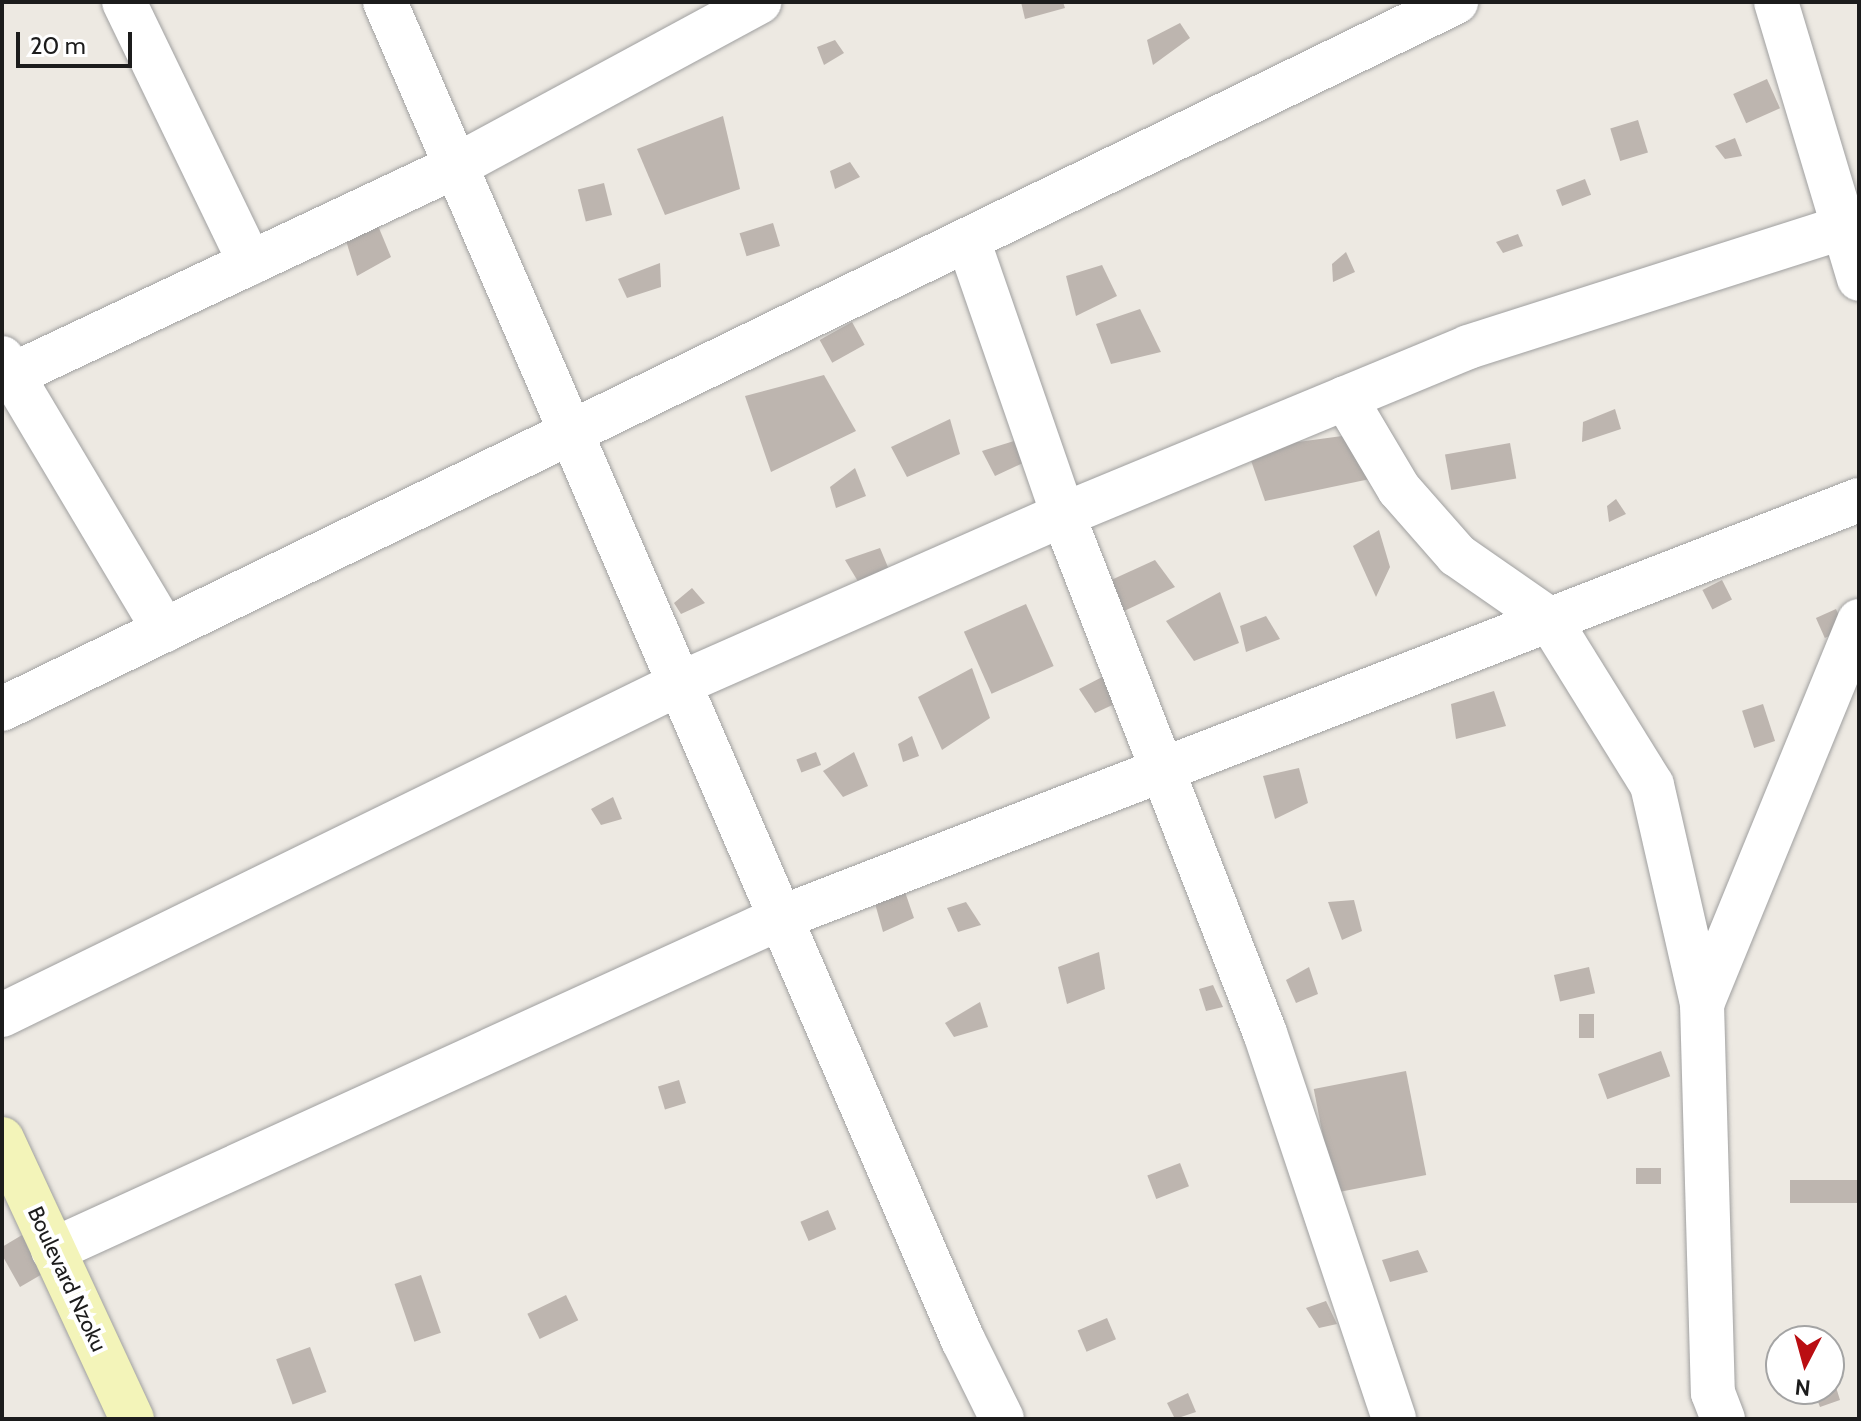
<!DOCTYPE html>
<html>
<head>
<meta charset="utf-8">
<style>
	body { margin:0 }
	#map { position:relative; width:1861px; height:1421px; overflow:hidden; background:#ede9e2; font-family:Cabin,sans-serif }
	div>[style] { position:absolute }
	.building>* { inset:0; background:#bdb5af; transform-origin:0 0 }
	.roads { filter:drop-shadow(0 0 2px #a0a0a0) drop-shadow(0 0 2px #a0a0a0) }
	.street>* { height:44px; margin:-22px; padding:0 22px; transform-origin:22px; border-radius:22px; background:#fff }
	.secondary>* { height:44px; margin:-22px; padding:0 22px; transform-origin:22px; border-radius:22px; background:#f3f4b9 }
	span { translate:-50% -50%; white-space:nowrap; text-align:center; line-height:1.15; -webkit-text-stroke:8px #fff; paint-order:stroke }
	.street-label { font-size:22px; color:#1c1c1c }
	.frame { position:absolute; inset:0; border:4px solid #1c1c1c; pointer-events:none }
	.north { position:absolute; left:1765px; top:1325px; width:80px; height:80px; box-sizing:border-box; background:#fff; border:2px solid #a4a4a4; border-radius:50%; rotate:186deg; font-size:22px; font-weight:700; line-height:32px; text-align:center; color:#1c1c1c }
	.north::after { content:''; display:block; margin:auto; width:28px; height:36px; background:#ba0e12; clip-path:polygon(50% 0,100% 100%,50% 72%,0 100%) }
	.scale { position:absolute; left:16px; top:32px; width:116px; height:36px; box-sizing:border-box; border:4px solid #1c1c1c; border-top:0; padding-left:10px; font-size:24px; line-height:28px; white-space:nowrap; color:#1c1c1c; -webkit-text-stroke:6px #fff; paint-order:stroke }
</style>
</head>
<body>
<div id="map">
	<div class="building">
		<div style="clip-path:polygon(1021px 2px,1063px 2px,1065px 8px,1025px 19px)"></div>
		<div style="clip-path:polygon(1180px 23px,1190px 38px,1153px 65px,1147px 40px)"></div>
		<div style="clip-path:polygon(835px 40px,844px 53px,824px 65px,817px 47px)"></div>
		<div style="left:1767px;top:79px;width:32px;height:37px;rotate:66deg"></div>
		<div style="clip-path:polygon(723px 116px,740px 189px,665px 215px,637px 149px)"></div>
		<div style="left:1638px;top:120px;width:34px;height:29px;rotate:73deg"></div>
		<div style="clip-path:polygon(1735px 138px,1742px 156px,1725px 159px,1715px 146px)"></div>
		<div style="clip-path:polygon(850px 162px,860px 177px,835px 189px,830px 171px)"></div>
		<div style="left:1585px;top:179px;width:17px;height:31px;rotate:69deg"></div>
		<div style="left:604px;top:183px;width:33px;height:27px;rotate:76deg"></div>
		<div style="clip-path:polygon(374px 216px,391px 257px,357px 276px,343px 231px)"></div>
		<div style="left:773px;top:223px;width:24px;height:35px;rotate:73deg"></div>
		<div style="clip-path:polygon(1518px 234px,1523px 246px,1503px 253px,1496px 242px)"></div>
		<div style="clip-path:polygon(1346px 252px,1355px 272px,1333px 282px,1332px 264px)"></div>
		<div style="clip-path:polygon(660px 263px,661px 287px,627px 298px,618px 279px)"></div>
		<div style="clip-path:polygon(1102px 265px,1117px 296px,1076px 316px,1066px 276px)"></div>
		<div style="clip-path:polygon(1140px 309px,1161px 352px,1111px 364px,1096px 324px)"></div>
		<div style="left:852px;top:322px;width:26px;height:37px;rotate:61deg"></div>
		<div style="clip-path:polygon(824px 375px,856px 431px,771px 472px,745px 396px)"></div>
		<div style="clip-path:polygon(1615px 409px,1621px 429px,1582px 442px,1583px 422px)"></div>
		<div style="clip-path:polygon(950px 419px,960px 454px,907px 477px,891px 447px)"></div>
		<div style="clip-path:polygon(1357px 434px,1370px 479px,1265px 501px,1247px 449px)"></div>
		<div style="clip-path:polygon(1014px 441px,1023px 463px,995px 476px,982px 451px)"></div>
		<div style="left:1510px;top:443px;width:36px;height:66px;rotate:80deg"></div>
		<div style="clip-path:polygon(855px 468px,866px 496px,836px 508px,830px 487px)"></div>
		<div style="clip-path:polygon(1616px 499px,1626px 514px,1609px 522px,1607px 506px)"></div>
		<div style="clip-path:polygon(1379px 530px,1390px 567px,1376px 597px,1353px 546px)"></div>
		<div style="clip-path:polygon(880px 548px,890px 572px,862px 588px,845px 560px)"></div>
		<div style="clip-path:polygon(1155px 560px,1175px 587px,1122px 612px,1109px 581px)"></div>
		<div style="left:1722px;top:580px;width:22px;height:22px;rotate:63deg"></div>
		<div style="clip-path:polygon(692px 588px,705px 603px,681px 614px,674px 603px)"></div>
		<div style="clip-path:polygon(1220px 592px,1239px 643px,1194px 661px,1166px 621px)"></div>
		<div style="left:1026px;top:604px;width:68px;height:68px;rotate:66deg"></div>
		<div style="left:1836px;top:609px;width:22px;height:22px;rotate:66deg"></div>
		<div style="clip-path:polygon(1266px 616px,1280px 639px,1246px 652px,1240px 626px)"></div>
		<div style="clip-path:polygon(972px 668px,990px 718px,942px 750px,918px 697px)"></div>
		<div style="clip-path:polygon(1108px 674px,1119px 702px,1095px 713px,1079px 689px)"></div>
		<div style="clip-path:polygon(1494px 691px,1506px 726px,1456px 739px,1451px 704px)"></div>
		<div style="left:1763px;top:704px;width:39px;height:22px;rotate:72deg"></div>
		<div style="clip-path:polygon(912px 736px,919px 756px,903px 762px,898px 744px)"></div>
		<div style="left:816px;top:752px;width:14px;height:21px;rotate:69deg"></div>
		<div style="clip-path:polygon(854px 752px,868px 786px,843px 797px,823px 771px)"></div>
		<div style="clip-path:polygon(1299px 768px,1308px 803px,1275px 819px,1263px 776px)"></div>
		<div style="clip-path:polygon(613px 797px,622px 819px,601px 825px,591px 809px)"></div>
		<div style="clip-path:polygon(904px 889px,914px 918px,883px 932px,874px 900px)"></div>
		<div style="clip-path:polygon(1354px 900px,1362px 931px,1342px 940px,1328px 902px)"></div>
		<div style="clip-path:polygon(966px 902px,981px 925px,958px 932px,947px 908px)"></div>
		<div style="clip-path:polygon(1099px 952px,1105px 989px,1067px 1004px,1058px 967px)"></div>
		<div style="clip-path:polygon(1309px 967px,1318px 994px,1296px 1003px,1286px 980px)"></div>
		<div style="left:1589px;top:967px;width:27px;height:36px;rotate:77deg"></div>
		<div style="clip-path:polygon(1213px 985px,1223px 1007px,1206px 1011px,1199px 989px)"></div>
		<div style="clip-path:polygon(980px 1002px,988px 1027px,954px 1037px,945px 1023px)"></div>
		<div style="left:1579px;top:1014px;width:15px;height:24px"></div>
		<div style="left:1661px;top:1051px;width:27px;height:67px;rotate:70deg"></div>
		<div style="left:1406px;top:1071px;width:106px;height:94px;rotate:79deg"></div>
		<div style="left:679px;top:1080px;width:24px;height:22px;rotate:73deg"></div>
		<div style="left:1180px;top:1163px;width:25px;height:35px;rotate:69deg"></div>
		<div style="left:1636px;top:1168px;width:25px;height:16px"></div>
		<div style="left:1859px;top:1180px;width:23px;height:69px;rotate:90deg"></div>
		<div style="left:828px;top:1210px;width:21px;height:30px;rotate:67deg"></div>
		<div style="clip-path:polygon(22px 1235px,44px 1273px,20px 1287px,2px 1255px,2px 1247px)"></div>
		<div style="clip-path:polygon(1418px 1250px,1428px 1272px,1390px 1282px,1382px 1260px)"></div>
		<div style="left:421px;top:1275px;width:61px;height:28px;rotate:71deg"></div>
		<div style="left:566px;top:1295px;width:28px;height:43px;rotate:64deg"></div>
		<div style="clip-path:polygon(1326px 1301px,1337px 1324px,1319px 1328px,1306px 1308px)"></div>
		<div style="left:1107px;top:1318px;width:23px;height:32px;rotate:67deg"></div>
		<div style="left:310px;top:1347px;width:48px;height:36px;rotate:70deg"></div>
		<div style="clip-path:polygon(1830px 1368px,1840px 1400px,1820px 1407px,1813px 1389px,1829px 1389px)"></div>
		<div style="clip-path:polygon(1188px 1393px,1196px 1412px,1175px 1419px,1167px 1403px)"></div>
	</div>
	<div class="roads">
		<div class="street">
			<div style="left:124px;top:2px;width:290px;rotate:64.2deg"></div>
			<div style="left:385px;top:2px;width:1458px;rotate:66.64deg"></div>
			<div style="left:963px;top:1340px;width:88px;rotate:63.7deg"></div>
			<div style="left:1776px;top:2px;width:289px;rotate:73.3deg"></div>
			<div style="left:968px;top:240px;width:291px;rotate:70.9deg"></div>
			<div style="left:1063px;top:515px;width:556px;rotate:68.7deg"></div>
			<div style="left:1265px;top:1033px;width:407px;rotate:71.5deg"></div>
			<div style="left:2px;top:358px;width:317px;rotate:59.2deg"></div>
			<div style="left:10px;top:376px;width:493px;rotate:-25.2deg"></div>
			<div style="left:456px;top:166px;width:345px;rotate:-28.4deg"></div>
			<div style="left:1345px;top:398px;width:106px;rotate:59.3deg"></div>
			<div style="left:1399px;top:489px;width:88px;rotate:48.7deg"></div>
			<div style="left:1457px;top:555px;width:112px;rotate:34.8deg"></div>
			<div style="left:1549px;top:619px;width:195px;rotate:58.2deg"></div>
			<div style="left:1652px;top:785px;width:225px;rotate:77.1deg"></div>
			<div style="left:1702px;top:1004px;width:389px;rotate:88.4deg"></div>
			<div style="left:1713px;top:1393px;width:28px;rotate:69deg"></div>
			<div style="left:2px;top:709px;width:1617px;rotate:-25.93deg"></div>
			<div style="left:1702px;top:1004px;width:414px;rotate:-67.7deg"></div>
			<div style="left:2px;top:1015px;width:754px;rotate:-26.06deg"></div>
			<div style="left:679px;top:684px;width:420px;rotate:-23.8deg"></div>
			<div style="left:1063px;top:515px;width:438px;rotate:-22.5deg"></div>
			<div style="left:1468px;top:347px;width:395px;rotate:-17.7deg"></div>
			<div style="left:53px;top:1250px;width:799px;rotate:-24.54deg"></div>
			<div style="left:780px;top:918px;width:1157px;rotate:-21.18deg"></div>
		</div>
		<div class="secondary">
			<div style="left:2px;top:1139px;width:309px;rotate:65.1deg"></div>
		</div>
	</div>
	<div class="street-label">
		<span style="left:67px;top:1279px;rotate:65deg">Boulevard Nzoku</span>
	</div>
	<div class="frame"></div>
	<div class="north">N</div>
	<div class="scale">20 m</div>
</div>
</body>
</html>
